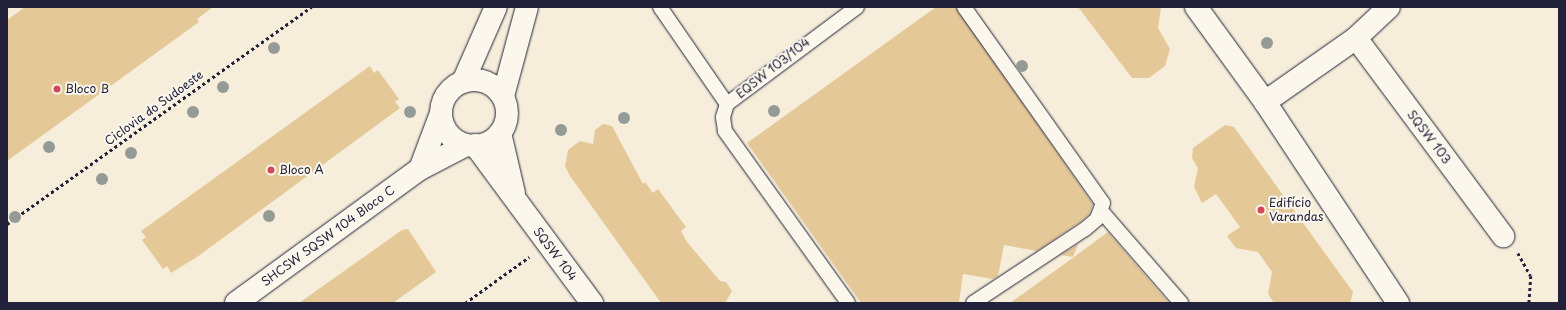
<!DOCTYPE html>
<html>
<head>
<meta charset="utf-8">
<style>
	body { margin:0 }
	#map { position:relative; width:1566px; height:310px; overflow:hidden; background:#f6eedb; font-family:"Playpen Sans",sans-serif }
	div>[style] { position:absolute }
	.building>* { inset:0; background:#e4c898 }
	.path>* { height:2.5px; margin-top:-1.25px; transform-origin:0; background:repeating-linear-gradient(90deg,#22223b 0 3px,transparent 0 6px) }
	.roads { filter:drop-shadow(0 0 1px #22223b) drop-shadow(0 0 1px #22223b) }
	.lane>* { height:14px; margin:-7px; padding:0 7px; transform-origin:7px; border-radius:7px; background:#fbf7ec }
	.street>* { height:22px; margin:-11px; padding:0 11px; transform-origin:11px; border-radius:11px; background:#fbf7ec }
	.street>.ring { margin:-11px; padding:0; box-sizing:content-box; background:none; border:22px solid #fbf7ec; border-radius:50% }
	.trees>* { width:12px; height:12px; margin:-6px; border-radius:50%; background:#949a95 }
	.dots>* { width:11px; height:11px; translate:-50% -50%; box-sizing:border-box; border:2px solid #fbf7ec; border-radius:50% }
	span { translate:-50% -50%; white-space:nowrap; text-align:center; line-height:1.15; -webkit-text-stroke:4px #fbf7ec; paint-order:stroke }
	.street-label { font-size:12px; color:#22223b }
	.poi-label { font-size:12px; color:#22223b }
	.left { translate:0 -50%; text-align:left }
	.frame { position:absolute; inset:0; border:8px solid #22223b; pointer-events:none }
</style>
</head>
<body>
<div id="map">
	<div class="building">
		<div style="clip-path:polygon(25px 7px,213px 7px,197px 19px,199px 22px,7px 161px,7px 20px)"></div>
		<div style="clip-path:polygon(936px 7px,956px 7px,1093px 204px,1089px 215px,1080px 222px,1037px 251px,1004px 245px,998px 276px,993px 279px,963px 274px,959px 303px,861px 303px,747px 143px)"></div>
		<div style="clip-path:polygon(1078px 7px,1161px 7px,1158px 28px,1170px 49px,1165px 66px,1149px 78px,1132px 78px)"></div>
		<div style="clip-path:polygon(370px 66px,374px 73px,378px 70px,399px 99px,395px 102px,400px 108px,197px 257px,171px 273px,167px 266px,163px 269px,142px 240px,146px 237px,141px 231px)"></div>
		<div style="clip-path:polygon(603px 124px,612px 126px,643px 184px,645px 182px,653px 193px,658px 189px,686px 227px,681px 231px,687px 242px,720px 281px,726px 282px,732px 291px,725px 303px,661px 303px,570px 176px,565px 166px,568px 150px,580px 141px,593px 144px,595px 130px)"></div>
		<div style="clip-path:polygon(1225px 125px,1234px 127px,1353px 292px,1350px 303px,1274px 303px,1268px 294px,1272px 272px,1258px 252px,1236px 248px,1227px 236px,1240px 227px,1216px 194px,1202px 203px,1194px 187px,1198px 168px,1192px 158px,1193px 148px)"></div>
		<div style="clip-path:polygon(408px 229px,436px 272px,393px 303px,299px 303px,402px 230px)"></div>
		<div style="clip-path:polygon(1108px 232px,1169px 303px,1010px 303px,1074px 257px)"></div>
		<div style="clip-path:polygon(1078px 244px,1073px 257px,1061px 255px)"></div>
	</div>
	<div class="path">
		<div style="left:7px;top:224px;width:374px;rotate:-35.5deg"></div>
		<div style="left:1518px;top:253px;width:26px;rotate:61deg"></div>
		<div style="left:1531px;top:276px;width:27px;rotate:94deg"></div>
		<div style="left:465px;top:303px;width:79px;rotate:-35.7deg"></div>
	</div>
	<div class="roads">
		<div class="lane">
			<div style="left:660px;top:7px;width:118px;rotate:55.4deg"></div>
			<div style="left:727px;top:104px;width:162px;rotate:-36.7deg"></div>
			<div style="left:964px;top:7px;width:240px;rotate:54.7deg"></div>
			<div style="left:1103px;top:203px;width:17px;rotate:111deg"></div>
			<div style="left:1097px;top:219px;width:16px;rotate:140deg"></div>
			<div style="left:1085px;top:229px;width:134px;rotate:146.5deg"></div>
			<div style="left:727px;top:104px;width:14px;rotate:107deg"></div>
			<div style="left:723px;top:117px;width:14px;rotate:82deg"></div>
			<div style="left:725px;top:131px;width:211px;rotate:54.4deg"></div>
			<div style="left:1102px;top:212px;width:121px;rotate:49deg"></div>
		</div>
		<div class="street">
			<div style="left:1196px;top:7px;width:117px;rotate:54deg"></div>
			<div style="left:1265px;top:102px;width:241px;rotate:56.5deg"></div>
			<div style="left:1356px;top:38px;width:247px;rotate:53.4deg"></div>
			<div class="ring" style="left:441px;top:80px;width:44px;height:44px"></div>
			<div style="left:463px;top:82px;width:82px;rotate:-66.3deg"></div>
			<div style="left:503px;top:96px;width:92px;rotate:-74.9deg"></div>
			<div style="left:1265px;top:102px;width:111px;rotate:-35.1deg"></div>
			<div style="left:1356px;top:38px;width:45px;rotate:-43.2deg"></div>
			<div style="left:500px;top:133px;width:62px;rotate:76.9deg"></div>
			<div style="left:475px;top:145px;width:197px;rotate:53.5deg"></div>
			<div style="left:420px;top:169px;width:60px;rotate:-69.4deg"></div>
			<div style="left:236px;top:303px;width:228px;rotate:-36.1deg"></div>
			<div style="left:420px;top:169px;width:52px;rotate:-27.6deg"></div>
		</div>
	</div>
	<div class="trees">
		<div style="left:1267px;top:43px"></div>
		<div style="left:274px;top:48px"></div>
		<div style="left:1022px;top:66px"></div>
		<div style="left:223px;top:87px"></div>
		<div style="left:774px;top:111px"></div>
		<div style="left:193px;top:112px"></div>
		<div style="left:410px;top:112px"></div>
		<div style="left:624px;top:118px"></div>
		<div style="left:561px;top:130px"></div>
		<div style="left:49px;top:147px"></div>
		<div style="left:131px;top:153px"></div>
		<div style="left:102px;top:179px"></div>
		<div style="left:269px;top:216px"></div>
		<div style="left:15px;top:217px"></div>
	</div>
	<div class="dots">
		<div style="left:57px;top:89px;background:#d1495b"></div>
		<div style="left:271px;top:170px;background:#d1495b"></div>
		<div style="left:1261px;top:210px;background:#d1495b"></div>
	</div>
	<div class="street-label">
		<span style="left:773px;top:68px;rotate:-38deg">EQSW 103/104</span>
		<span style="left:154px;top:108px;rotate:-36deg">Ciclovia do Sudoeste</span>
		<span style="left:1429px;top:137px;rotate:53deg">SQSW 103</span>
		<span style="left:328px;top:236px;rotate:-36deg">SHCSW SQSW 104 Bloco C</span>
		<span style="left:555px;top:254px;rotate:53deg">SQSW 104</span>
	</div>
	<div class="poi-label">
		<span class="left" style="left:65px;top:89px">Bloco B</span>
		<span class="left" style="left:279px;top:170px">Bloco A</span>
		<span class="left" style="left:1269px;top:210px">Edifício<br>Varandas</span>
	</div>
	<div class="frame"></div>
</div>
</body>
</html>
